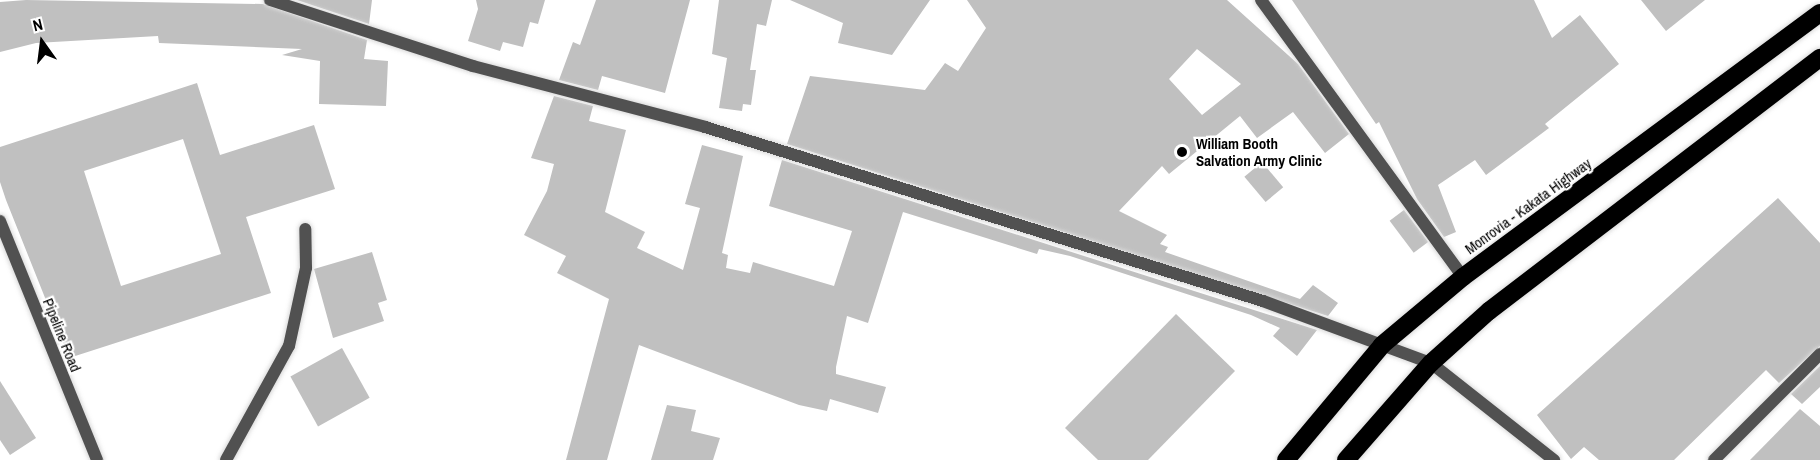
<!DOCTYPE html>
<html>
<head>
<meta charset="utf-8">
<style>
	body { margin:0 }
	#map { position:relative; width:1820px; height:460px; overflow:hidden; background:#fff; font-family:"Archivo Narrow",sans-serif }
	div>[style] { position:absolute }
	.building>* { inset:0; background:#c0c0c0; transform-origin:0 0 }
	.roads { filter:drop-shadow(0 0 2px #dbdbdb) drop-shadow(0 0 2px #dbdbdb) }
	.lane>* { height:12px; margin:-6px; padding:0 6px; transform-origin:6px; border-radius:6px; background:#515151 }
	.street>* { height:12px; margin:-6px; padding:0 6px; transform-origin:6px; border-radius:6px; background:#515151 }
	.highway>* { height:18px; margin:-9px; padding:0 9px; transform-origin:9px; border-radius:9px; background:#000 }
	.dots>* { width:16px; height:16px; translate:-50% -50%; box-sizing:border-box; border:3px solid #fff; border-radius:50% }
	span { translate:-50% -50%; white-space:nowrap; text-align:center; line-height:1.15; -webkit-text-stroke:4.5px #fff; paint-order:stroke }
	.poi-label { font-size:15px; color:#000; font-weight:700 }
	.left { translate:0 -50%; text-align:left }
	.street-label { font-size:15px; color:#000 }
	.north { position:absolute; left:12px; top:12px; width:60px; height:60px; -webkit-text-stroke:4px #fff; paint-order:stroke; rotate:346deg; font-size:16px; font-weight:700; line-height:24px; text-align:center; color:#000 }
	.north::after { content:''; display:block; margin:auto; width:21px; height:27px; background:#000; clip-path:polygon(50% 0,100% 100%,50% 72%,0 100%) }
</style>
</head>
<body>
<div id="map">
	<div class="building">
		<div style="clip-path:polygon(26px 0,263px 4px,367px 40px,364px 59px,388px 61px,386px 106px,319px 104px,320px 61px,282px 55px,302px 49px,159px 43px,158px 36px,36px 43px,0 52px,0 2px)"></div>
		<div style="clip-path:polygon(297px 0,372px 0,369px 24px)"></div>
		<div style="clip-path:polygon(476px 0,545px 0,538px 24px,530px 22px,523px 47px,503px 42px,500px 51px,468px 41px,478px 9px)"></div>
		<div style="clip-path:polygon(596px 0,690px 0,665px 93px,602px 76px,598px 90px,559px 80px,573px 42px,580px 45px)"></div>
		<div style="clip-path:polygon(719px 0,772px 0,766px 26px,757px 24px,750px 70px,756px 70px,751px 105px,743px 104px,742px 111px,719px 108px,727px 58px,712px 54px)"></div>
		<div style="clip-path:polygon(790px 0,930px 0,892px 55px,838px 43px,843px 23px)"></div>
		<div style="clip-path:polygon(evenodd,967px 0,1227px 0,1298px 64px,1349px 134px,1325px 153px,1293px 112px,1257px 138px,1240px 116px,1169px 174px,1162px 166px,1119px 211px,1167px 235px,1160px 244px,1168px 247px,1165px 252px,1300px 299px,1313px 285px,1338px 303px,1328px 316px,787px 144px,810px 76px,925px 90px,945px 63px,958px 71px,986px 28px,967px 0,1197px 49px,1241px 84px,1202px 115px,1169px 79px,1197px 49px)"></div>
		<div style="clip-path:polygon(1292px 0,1534px 0,1552px 38px,1580px 15px,1619px 64px,1545px 124px,1549px 128px,1486px 175px,1475px 160px,1438px 185px,1456px 232px,1444px 237px,1417px 199px,1379px 122px,1376px 124px)"></div>
		<div style="clip-path:polygon(1641px 0,1705px 0,1666px 31px)"></div>
		<div style="clip-path:polygon(evenodd,197px 83px,220px 155px,314px 125px,335px 189px,246px 217px,271px 293px,69px 358px,6px 200px,0 182px,0 147px,197px 83px,183px 139px,221px 254px,121px 286px,84px 171px,183px 139px)"></div>
		<div style="clip-path:polygon(554px 96px,593px 106px,589px 121px,626px 130px,605px 212px,645px 232px,637px 248px,683px 270px,700px 208px,685px 204px,702px 145px,743px 156px,722px 253px,728px 255px,726px 268px,750px 273px,753px 262px,834px 286px,852px 231px,769px 206px,782px 160px,1317px 330px,1297px 356px,1273px 336px,1280px 328px,1251px 315px,1070px 256px,1039px 249px,1037px 254px,903px 212px,868px 323px,847px 316px,836px 367px,836px 374px,886px 387px,878px 413px,830px 399px,827px 411px,799px 405px,639px 345px,607px 460px,566px 460px,609px 299px,557px 273px,566px 256px,524px 235px,547px 191px,554px 164px,531px 158px)"></div>
		<div style="left:1262px;top:162px;width:33px;height:23px;rotate:50deg"></div>
		<div style="clip-path:polygon(1778px 198px,1820px 243px,1820px 346px,1779px 383px,1766px 370px,1674px 460px,1599px 460px,1584px 447px,1571px 459px,1537px 415px)"></div>
		<div style="left:1404px;top:210px;width:40px;height:18px;rotate:53deg"></div>
		<div style="clip-path:polygon(372px 252px,387px 300px,378px 303px,384px 321px,333px 338px,314px 269px)"></div>
		<div style="clip-path:polygon(1176px 314px,1235px 371px,1148px 460px,1098px 460px,1065px 428px)"></div>
		<div style="left:342px;top:348px;width:57px;height:59px;rotate:61deg"></div>
		<div style="clip-path:polygon(1820px 366px,1820px 387px,1802px 404px,1791px 394px)"></div>
		<div style="clip-path:polygon(0 381px,36px 438px,10px 455px,0 440px)"></div>
		<div style="clip-path:polygon(667px 405px,696px 410px,691px 431px,720px 438px,713px 460px,651px 460px)"></div>
		<div style="clip-path:polygon(1800px 409px,1820px 426px,1820px 460px,1750px 460px)"></div>
	</div>
	<div class="roads">
		<div class="lane">
			<div style="left:226px;top:460px;width:130px;rotate:-61.1deg"></div>
			<div style="left:289px;top:346px;width:80px;rotate:-77.7deg"></div>
			<div style="left:306px;top:268px;width:39px;rotate:-91deg"></div>
		</div>
		<div class="street">
			<div style="left:270px;top:0;width:213px;rotate:18deg"></div>
			<div style="left:473px;top:66px;width:240px;rotate:14.7deg"></div>
			<div style="left:705px;top:127px;width:584px;rotate:17.32deg"></div>
			<div style="left:1263px;top:301px;width:179px;rotate:20.3deg"></div>
			<div style="left:1431px;top:363px;width:157px;rotate:38.3deg"></div>
			<div style="left:1261px;top:0;width:343px;rotate:53.9deg"></div>
			<div style="left:0;top:221px;width:258px;rotate:67.9deg"></div>
			<div style="left:1714px;top:460px;width:150px;rotate:-45deg"></div>
		</div>
		<div class="highway">
			<div style="left:1286px;top:460px;width:150px;rotate:-50.1deg"></div>
			<div style="left:1382px;top:345px;width:106px;rotate:-40deg"></div>
			<div style="left:1463px;top:277px;width:444px;rotate:-36.5deg"></div>
			<div style="left:1346px;top:460px;width:129px;rotate:-48.8deg"></div>
			<div style="left:1431px;top:363px;width:78px;rotate:-41.9deg"></div>
			<div style="left:1489px;top:311px;width:417px;rotate:-37.4deg"></div>
		</div>
	</div>
	<div class="dots">
		<div style="left:1182px;top:152px;background:#000"></div>
	</div>
	<div class="poi-label">
		<span class="left" style="left:1196px;top:152px">William Booth<br>Salvation Army Clinic</span>
	</div>
	<div class="street-label">
		<span style="left:1528px;top:206px;rotate:-36deg">Monrovia - Kakata Highway</span>
		<span style="left:62px;top:335px;rotate:68deg">Pipeline Road</span>
	</div>
	<div class="north">N</div>
</div>
</body>
</html>
